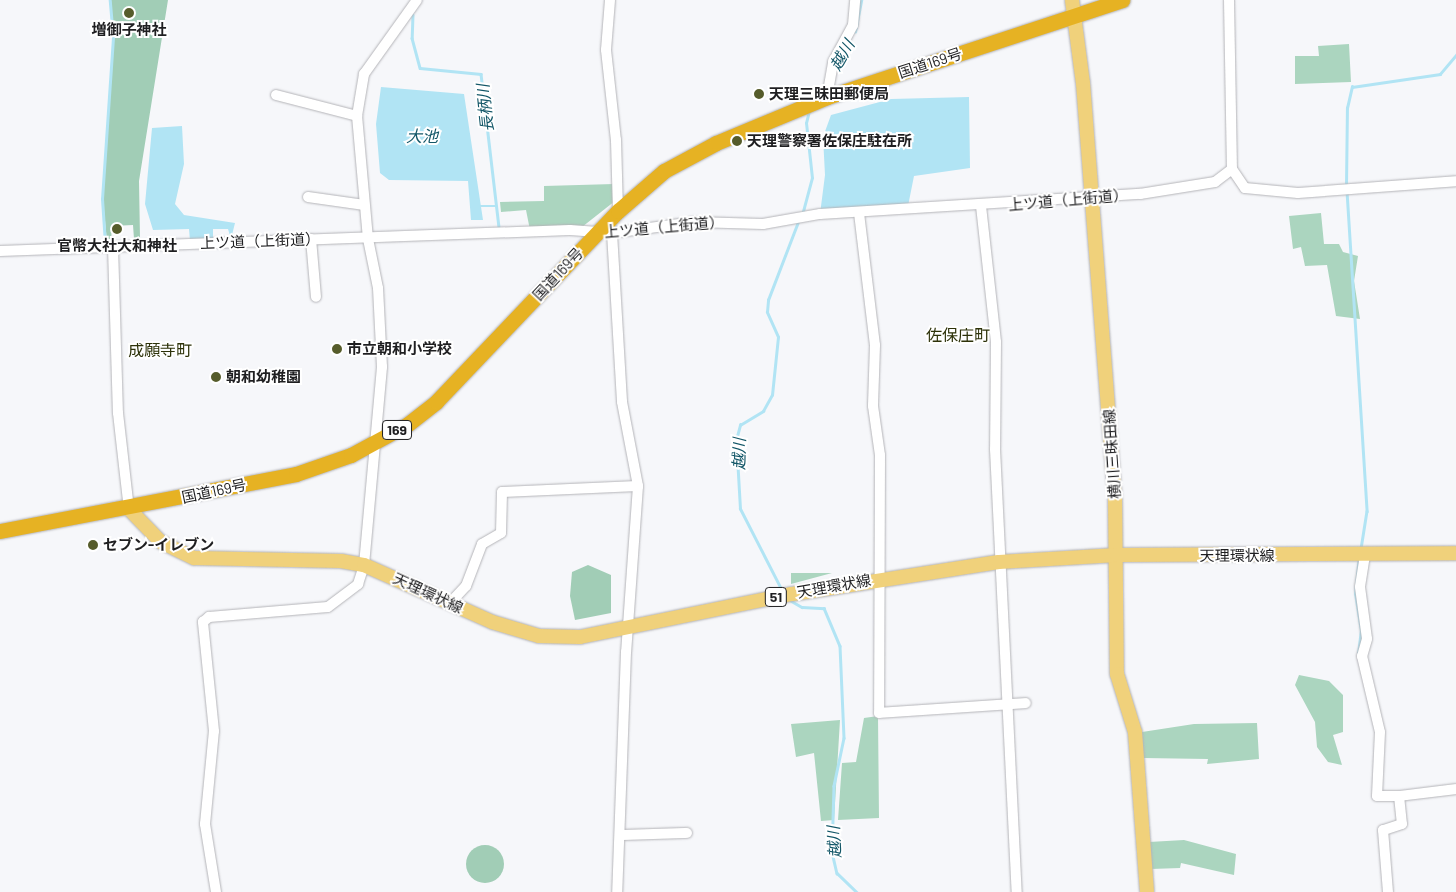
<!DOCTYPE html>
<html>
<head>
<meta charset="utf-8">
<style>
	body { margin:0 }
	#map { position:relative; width:1456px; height:892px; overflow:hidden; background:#f6f7fa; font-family:Barlow,"Noto Sans JP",sans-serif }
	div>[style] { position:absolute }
	.green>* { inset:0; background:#abd5bf }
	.forest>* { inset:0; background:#a1cdb6 }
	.round { border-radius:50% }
	.water>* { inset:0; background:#b1e4f4 }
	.stream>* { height:2.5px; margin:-1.25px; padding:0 1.25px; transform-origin:1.25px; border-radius:1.25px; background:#b1e4f4 }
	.roads { filter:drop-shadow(0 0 1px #b4b4b8) drop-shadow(0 0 1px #b4b4b8) }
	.minor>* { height:10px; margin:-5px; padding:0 5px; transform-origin:5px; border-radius:5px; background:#fff }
	.major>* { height:14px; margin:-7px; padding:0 7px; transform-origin:7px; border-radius:7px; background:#f0d17b }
	.highway>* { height:15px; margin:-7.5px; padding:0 7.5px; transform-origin:7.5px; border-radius:7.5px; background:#e6b223 }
	.dots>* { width:14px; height:14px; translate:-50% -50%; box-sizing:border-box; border:2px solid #fff; border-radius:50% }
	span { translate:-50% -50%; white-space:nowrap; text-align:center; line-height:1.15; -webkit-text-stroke:4px #fff; paint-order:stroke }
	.shield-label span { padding:1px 4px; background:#fff; border:1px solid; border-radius:4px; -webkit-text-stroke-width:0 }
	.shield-label { font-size:14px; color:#1f1f21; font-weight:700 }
	.poi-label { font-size:15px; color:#1f1f21; font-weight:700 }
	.left { translate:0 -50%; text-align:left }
	.street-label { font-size:15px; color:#1f1f21 }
	.water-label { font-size:16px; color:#125667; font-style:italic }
	.neighbourhood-label { font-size:16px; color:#2d3209 }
</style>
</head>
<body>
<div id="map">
	<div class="green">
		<div style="clip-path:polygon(1349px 44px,1351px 82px,1295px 84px,1295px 56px,1319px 56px,1318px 46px)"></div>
		<div style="clip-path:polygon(614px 184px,615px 201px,582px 227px,530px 230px,526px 210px,501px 212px,500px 202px,544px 201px,544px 186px)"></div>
		<div style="clip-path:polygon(1321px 213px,1324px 244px,1339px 244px,1343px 252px,1358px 256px,1354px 281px,1360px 319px,1336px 316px,1327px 265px,1305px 266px,1301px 247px,1293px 249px,1289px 216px)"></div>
		<div style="clip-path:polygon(791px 573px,832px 573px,791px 584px)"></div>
		<div style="clip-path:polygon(1299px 675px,1329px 681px,1343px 695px,1343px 732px,1333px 735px,1342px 765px,1328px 762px,1317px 747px,1315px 722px,1295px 685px)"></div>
		<div style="clip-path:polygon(878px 716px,879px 818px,838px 820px,842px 763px,856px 762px,864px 718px)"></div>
		<div style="clip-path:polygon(840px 720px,834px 820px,821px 821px,814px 753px,796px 757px,791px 724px)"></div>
		<div style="clip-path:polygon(1257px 723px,1259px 759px,1207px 764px,1208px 759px,1143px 758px,1142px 732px,1194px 724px)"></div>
		<div style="clip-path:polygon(1184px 840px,1236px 854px,1234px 875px,1181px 863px,1180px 868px,1151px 869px,1149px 842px)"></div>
	</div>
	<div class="forest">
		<div style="clip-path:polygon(111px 0,168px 0,139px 181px,140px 238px,134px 239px,133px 225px,112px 226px,111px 241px,107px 242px,103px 199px,113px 38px)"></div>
		<div style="clip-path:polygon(588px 565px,611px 575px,611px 613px,575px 620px,570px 596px,572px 572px)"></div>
		<div class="round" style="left:466px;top:845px;width:38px;height:38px"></div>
	</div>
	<div class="water">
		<div style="clip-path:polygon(381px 87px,464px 94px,483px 220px,471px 220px,468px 181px,389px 180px,380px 173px,376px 124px)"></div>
		<div style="clip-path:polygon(969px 97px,970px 168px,914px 176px,907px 211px,820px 214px,825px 175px,823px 137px,831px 115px,891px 99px)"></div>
		<div style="clip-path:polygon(182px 126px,184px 164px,175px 204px,184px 215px,235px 223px,231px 239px,228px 229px,213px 229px,213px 240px,190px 241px,189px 229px,153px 230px,145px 204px,152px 128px)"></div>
	</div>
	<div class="stream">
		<div style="left:413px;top:15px;width:23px;rotate:92deg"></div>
		<div style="left:412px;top:38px;width:31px;rotate:75deg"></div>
		<div style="left:420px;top:68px;width:61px;rotate:5.6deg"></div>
		<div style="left:481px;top:74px;width:155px;rotate:83.3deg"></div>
		<div style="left:855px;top:32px;width:33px;rotate:-79deg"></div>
		<div style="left:1346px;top:186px;width:78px;rotate:-89.3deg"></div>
		<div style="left:1347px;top:108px;width:22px;rotate:-77deg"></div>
		<div style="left:1352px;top:87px;width:89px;rotate:-8.4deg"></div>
		<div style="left:1440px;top:74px;width:25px;rotate:-50deg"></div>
		<div style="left:1347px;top:191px;width:321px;rotate:86.4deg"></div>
		<div style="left:1367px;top:511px;width:39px;rotate:99deg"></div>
		<div style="left:480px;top:206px;width:16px"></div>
		<div style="left:802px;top:215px;width:38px;rotate:-75deg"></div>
		<div style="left:812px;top:178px;width:55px;rotate:-96.2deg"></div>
		<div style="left:806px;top:123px;width:12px;rotate:-76deg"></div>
		<div style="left:105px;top:244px;width:45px;rotate:-93.8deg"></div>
		<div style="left:102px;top:199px;width:161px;rotate:-86.1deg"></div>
		<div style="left:113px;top:38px;width:38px;rotate:-95deg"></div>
		<div style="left:782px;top:591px;width:92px;rotate:-117.1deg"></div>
		<div style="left:740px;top:509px;width:69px;rotate:-93.3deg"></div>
		<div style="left:736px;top:440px;width:16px;rotate:-75deg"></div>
		<div style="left:740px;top:425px;width:27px;rotate:-31deg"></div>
		<div style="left:763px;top:411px;width:18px;rotate:-61deg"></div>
		<div style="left:772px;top:395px;width:58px;rotate:-84.1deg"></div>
		<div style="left:778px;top:337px;width:27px;rotate:-114deg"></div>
		<div style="left:767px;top:312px;width:12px;rotate:-85deg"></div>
		<div style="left:768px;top:300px;width:84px;rotate:-69deg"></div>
		<div style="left:788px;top:599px;width:16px;rotate:30deg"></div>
		<div style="left:802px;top:607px;width:22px;rotate:3deg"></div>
		<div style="left:824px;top:608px;width:41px;rotate:67.2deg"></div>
		<div style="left:840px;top:646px;width:92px;rotate:87.5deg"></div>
		<div style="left:844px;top:738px;width:49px;rotate:101.8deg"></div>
		<div style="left:834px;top:786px;width:66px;rotate:91.7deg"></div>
		<div style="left:832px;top:852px;width:22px;rotate:77deg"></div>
		<div style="left:837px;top:873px;width:28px;rotate:44deg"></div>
		<div style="left:1358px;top:654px;width:23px;rotate:-83deg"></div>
		<div style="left:1361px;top:631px;width:37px;rotate:-99deg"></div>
		<div style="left:1355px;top:594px;width:36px;rotate:-84deg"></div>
	</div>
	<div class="roads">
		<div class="minor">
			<div style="left:610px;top:0;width:50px;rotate:94.6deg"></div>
			<div style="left:606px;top:50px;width:91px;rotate:83.7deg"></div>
			<div style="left:616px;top:140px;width:71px;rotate:88.4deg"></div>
			<div style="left:1229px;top:0;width:169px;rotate:89deg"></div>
			<div style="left:276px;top:95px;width:84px;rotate:14.5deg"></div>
			<div style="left:827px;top:97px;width:36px;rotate:-80deg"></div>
			<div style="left:833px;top:62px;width:42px;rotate:-61.6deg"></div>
			<div style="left:853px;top:25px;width:25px;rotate:-85deg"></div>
			<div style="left:308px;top:197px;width:57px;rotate:8.1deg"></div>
			<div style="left:981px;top:206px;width:137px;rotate:83.7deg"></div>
			<div style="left:996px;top:342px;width:107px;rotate:90.5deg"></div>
			<div style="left:995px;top:449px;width:444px;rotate:87.2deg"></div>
			<div style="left:859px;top:213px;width:133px;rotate:83.1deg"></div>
			<div style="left:875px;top:345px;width:61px;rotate:91.9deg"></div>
			<div style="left:873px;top:406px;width:49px;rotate:81.9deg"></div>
			<div style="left:880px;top:455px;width:258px;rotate:90.2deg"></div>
			<div style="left:879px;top:713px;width:147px;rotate:-3.9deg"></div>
			<div style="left:612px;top:233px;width:169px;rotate:86.6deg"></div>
			<div style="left:622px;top:402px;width:86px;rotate:79.2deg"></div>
			<div style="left:638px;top:486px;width:166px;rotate:94.1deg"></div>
			<div style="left:626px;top:652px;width:240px;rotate:92.1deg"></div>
			<div style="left:311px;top:239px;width:58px;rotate:85.1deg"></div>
			<div style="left:113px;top:247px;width:166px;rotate:88.3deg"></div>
			<div style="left:118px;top:413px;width:97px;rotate:83.5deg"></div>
			<div style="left:0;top:251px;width:570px;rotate:-2.11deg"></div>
			<div style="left:570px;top:230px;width:42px;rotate:4.1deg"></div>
			<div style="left:612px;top:233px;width:83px;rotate:-7.6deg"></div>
			<div style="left:694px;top:222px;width:69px;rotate:1.7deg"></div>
			<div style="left:763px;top:224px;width:58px;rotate:-10deg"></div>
			<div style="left:820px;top:214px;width:321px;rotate:-3.6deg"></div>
			<div style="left:1140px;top:194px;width:76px;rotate:-9.1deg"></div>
			<div style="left:1215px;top:182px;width:21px;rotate:-37deg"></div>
			<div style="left:1232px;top:169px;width:23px;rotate:56deg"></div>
			<div style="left:1245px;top:188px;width:53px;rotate:5.4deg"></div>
			<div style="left:1298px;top:193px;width:158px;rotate:-4.3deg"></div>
			<div style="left:1365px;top:555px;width:32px;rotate:99deg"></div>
			<div style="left:1360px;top:587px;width:52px;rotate:82.3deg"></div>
			<div style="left:1367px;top:639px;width:18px;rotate:106deg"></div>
			<div style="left:1362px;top:656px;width:78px;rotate:76.7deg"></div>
			<div style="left:1380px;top:732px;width:64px;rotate:92.7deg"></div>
			<div style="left:1377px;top:796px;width:22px"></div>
			<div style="left:1399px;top:796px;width:28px;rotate:84deg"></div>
			<div style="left:1402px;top:824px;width:20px;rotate:162deg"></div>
			<div style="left:1383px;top:830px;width:62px;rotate:85.4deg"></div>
			<div style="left:451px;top:602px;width:22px;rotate:-47deg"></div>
			<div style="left:466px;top:586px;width:45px;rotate:-69.1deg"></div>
			<div style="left:482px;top:544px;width:22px;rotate:-30deg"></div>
			<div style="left:501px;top:533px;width:41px;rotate:-88.6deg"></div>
			<div style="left:502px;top:492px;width:136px;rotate:-2.5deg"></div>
			<div style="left:1399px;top:796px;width:57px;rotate:-7deg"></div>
			<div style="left:620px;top:835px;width:67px;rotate:-1.7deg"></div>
			<div style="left:216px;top:892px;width:69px;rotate:-99.2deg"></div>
			<div style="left:205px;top:824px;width:93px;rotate:-84.5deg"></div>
			<div style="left:214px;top:731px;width:110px;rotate:-95.8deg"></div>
			<div style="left:203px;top:622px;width:8px;rotate:-40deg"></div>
			<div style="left:209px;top:617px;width:119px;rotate:-4.8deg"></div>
			<div style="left:328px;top:607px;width:38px;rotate:-37deg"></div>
			<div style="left:358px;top:584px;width:20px;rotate:-72deg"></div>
			<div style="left:364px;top:565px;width:199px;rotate:-84.8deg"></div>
			<div style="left:382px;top:367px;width:79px;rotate:-92.9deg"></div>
			<div style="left:378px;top:288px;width:50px;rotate:-101.5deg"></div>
			<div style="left:368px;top:239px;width:123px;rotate:-95.1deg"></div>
			<div style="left:357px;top:116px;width:43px;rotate:-80.5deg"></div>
			<div style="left:364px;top:74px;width:91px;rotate:-54.4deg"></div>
		</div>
		<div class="major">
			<div style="left:1072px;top:0;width:84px;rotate:82.5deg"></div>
			<div style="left:1083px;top:83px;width:413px;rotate:85.6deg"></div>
			<div style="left:1115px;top:495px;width:179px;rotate:89.4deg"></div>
			<div style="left:1117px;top:674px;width:61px;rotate:72.8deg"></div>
			<div style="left:1135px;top:732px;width:160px;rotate:85.7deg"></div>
			<div style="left:129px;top:509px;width:46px;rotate:45.9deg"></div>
			<div style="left:161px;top:542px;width:37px;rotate:26deg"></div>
			<div style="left:194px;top:558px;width:147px;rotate:1.2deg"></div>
			<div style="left:341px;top:561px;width:23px;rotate:10deg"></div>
			<div style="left:364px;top:565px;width:140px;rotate:24deg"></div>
			<div style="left:492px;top:622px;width:49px;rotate:16.6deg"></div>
			<div style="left:539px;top:636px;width:41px;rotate:1.4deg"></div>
			<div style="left:580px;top:637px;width:216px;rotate:-11.5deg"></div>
			<div style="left:792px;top:594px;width:209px;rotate:-8.8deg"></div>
			<div style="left:999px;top:562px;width:118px;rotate:-3.4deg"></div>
			<div style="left:1117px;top:555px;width:339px;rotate:-0.3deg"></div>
		</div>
		<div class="highway">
			<div style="left:0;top:531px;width:301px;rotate:-10.9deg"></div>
			<div style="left:296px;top:474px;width:58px;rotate:-19.1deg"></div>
			<div style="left:351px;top:455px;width:65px;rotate:-28.5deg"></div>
			<div style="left:408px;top:424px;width:36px;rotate:-38deg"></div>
			<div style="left:436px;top:402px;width:264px;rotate:-46.4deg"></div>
			<div style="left:618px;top:211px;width:61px;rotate:-41deg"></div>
			<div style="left:664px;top:171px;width:59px;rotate:-28.3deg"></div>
			<div style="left:716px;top:143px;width:120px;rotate:-22.5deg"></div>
			<div style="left:827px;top:97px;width:311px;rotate:-18.2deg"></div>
		</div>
	</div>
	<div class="dots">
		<div style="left:129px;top:13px;background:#565c2b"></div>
		<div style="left:759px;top:94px;background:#565c2b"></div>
		<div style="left:737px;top:141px;background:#565c2b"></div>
		<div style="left:117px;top:229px;background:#565c2b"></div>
		<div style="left:337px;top:349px;background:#565c2b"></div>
		<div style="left:216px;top:377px;background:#565c2b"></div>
		<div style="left:93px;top:545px;background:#565c2b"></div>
	</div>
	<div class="shield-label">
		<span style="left:397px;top:430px">169</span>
		<span style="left:776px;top:597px">51</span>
	</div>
	<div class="poi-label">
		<span style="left:129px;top:30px">増御子神社</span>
		<span class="left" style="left:769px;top:94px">天理三昧田郵便局</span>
		<span class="left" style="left:747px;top:141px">天理警察署佐保庄駐在所</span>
		<span style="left:117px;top:246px">官幣大社大和神社</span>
		<span class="left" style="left:347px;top:349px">市立朝和小学校</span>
		<span class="left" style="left:226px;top:377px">朝和幼稚園</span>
		<span class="left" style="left:103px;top:545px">セブン-イレブン</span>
	</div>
	<div class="street-label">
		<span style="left:930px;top:63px;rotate:-18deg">国道169号</span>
		<span style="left:1068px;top:200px;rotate:-5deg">上ツ道（上街道）</span>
		<span style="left:664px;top:227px;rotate:-5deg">上ツ道（上街道）</span>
		<span style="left:260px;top:241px;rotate:-2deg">上ツ道（上街道）</span>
		<span style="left:558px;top:274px;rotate:-47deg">国道169号</span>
		<span style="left:1112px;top:454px;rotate:-94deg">横川三昧田線</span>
		<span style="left:214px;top:491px;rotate:-12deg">国道169号</span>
		<span style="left:1237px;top:556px">天理環状線</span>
		<span style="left:834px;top:586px;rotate:-10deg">天理環状線</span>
		<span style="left:428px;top:593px;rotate:25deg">天理環状線</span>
	</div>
	<div class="water-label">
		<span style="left:842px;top:55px;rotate:-60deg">越川</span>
		<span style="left:485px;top:108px;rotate:-96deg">長柄川</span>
		<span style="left:422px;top:136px">大池</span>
		<span style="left:739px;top:454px;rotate:-89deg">越川</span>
		<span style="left:834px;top:842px;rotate:-93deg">越川</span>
	</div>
	<div class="neighbourhood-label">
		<span style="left:958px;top:335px">佐保庄町</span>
		<span style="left:160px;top:350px">成願寺町</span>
	</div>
</div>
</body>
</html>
